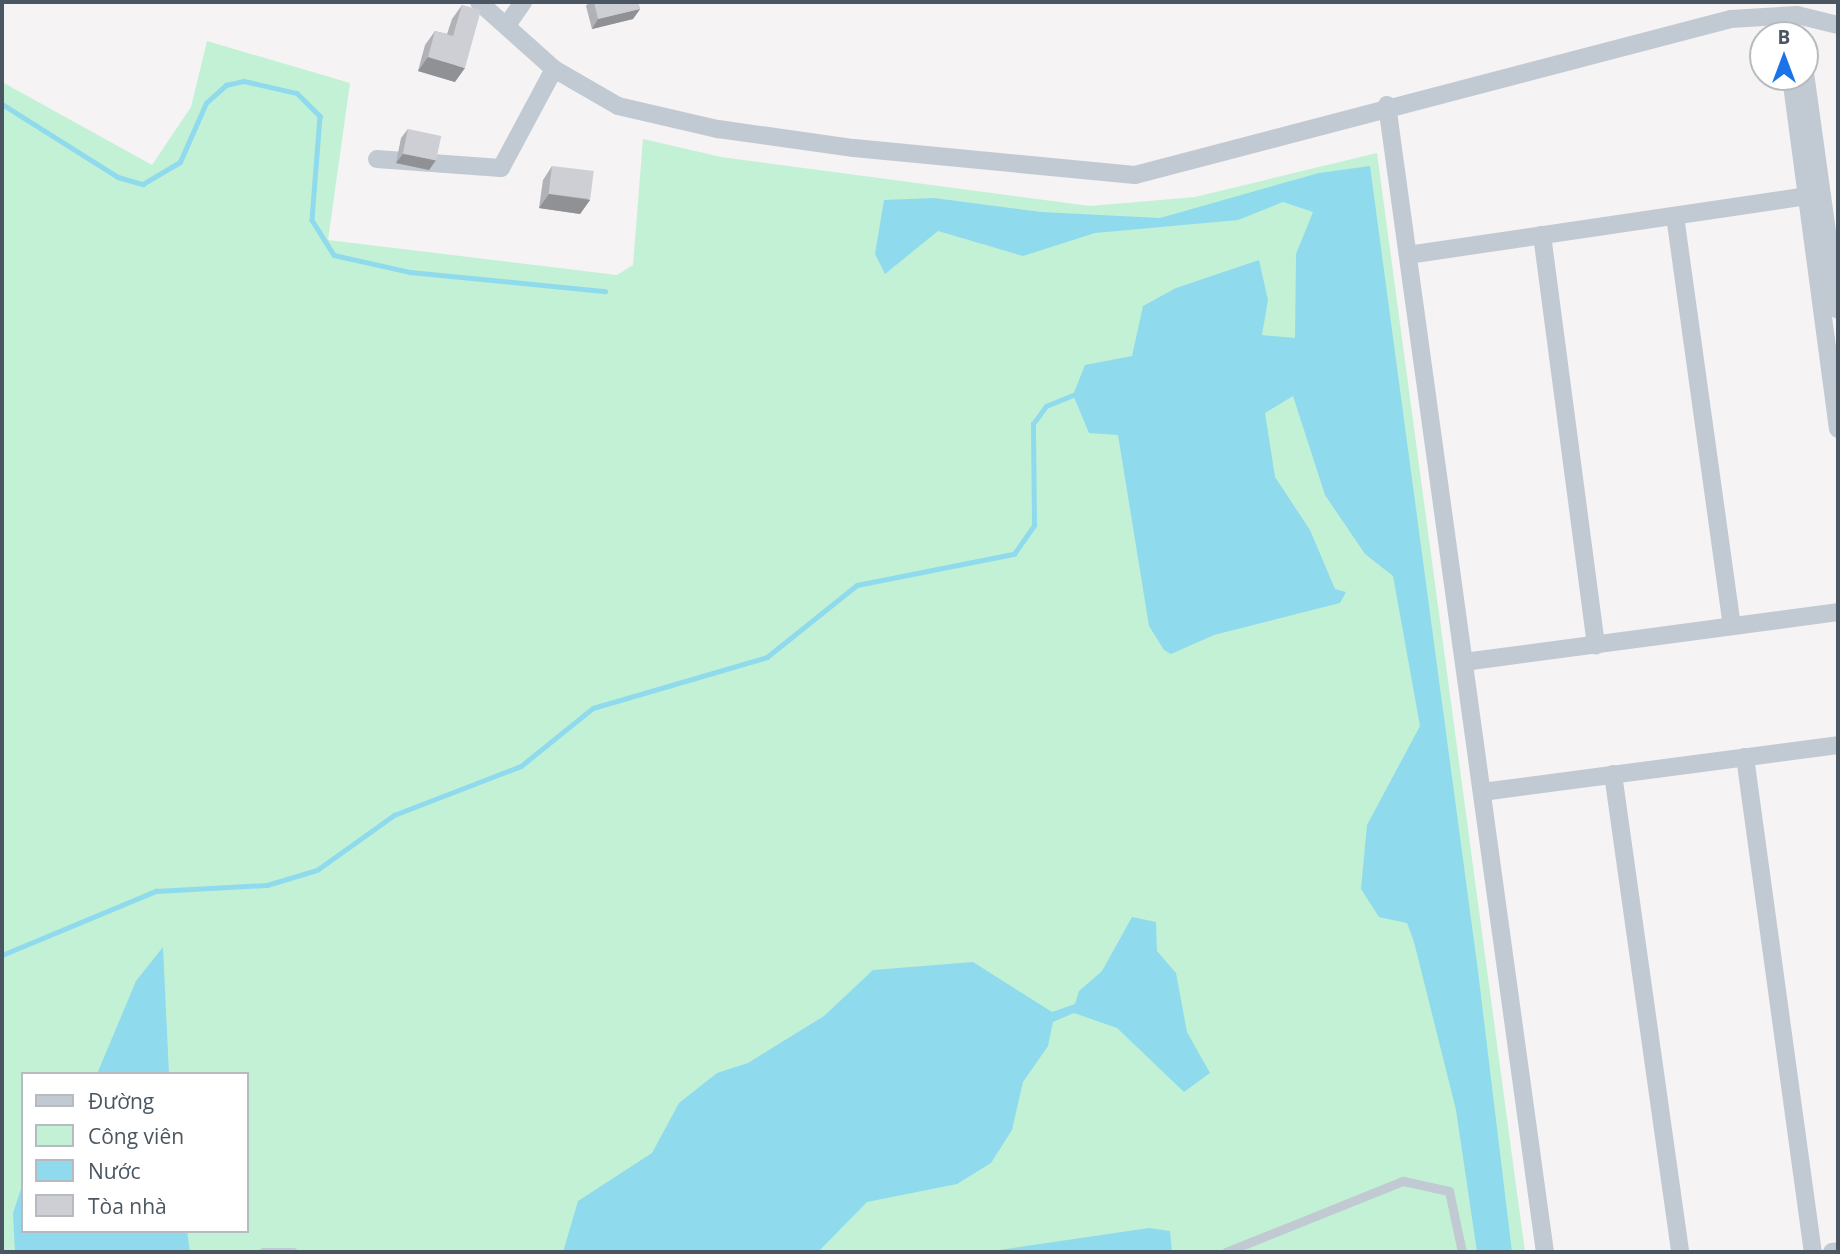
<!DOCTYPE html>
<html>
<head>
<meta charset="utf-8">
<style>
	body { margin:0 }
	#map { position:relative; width:1840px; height:1254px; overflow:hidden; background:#f5f3f3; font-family:"Open Sans",sans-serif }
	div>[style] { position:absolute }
	.green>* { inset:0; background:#c3f1d5 }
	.water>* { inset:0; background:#90daee }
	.stream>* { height:4.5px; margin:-2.25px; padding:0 2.25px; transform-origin:2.25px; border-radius:2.25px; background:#90daee }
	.lane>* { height:9px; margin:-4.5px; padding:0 4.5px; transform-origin:4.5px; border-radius:4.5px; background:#c1cad2 }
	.street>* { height:18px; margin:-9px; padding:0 9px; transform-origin:9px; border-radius:9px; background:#c1cad2 }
	.wall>* { inset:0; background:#b0b2b7 }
	.shaded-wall>* { inset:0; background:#909195 }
	.building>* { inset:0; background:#cdcfd5; transform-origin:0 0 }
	span { translate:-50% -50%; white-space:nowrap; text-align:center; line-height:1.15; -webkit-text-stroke:5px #fff; paint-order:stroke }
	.frame { position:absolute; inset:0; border:4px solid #4a5661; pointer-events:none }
	.legend { position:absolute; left:21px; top:1072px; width:228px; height:161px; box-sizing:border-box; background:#fff; border:2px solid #b7bbc0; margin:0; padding:9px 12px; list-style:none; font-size:21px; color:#4a5661 }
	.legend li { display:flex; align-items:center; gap:14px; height:35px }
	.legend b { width:35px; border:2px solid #b7bbc0 }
	.north { position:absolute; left:1749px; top:21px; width:70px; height:70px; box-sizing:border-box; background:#fff; border:2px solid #b7bbc0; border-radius:50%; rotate:0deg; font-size:19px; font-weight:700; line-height:28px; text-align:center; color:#4a5661 }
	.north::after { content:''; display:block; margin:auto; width:24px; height:32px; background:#1a73e8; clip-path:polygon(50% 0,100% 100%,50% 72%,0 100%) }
</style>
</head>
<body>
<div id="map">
	<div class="green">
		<div style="clip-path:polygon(evenodd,207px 41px,350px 83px,328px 240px,617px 275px,633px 265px,643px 139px,721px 157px,1090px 206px,1195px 197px,1377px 153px,1525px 1252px,2px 1252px,2px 82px,152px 165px,191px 107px,207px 41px,23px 1074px,247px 1074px,247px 1231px,23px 1231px,23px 1074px)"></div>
	</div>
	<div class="water">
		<div style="clip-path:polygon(1370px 166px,1478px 971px,1512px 1252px,1477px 1252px,1456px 1110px,1414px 942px,1407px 923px,1379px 917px,1361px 889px,1367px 825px,1420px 726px,1393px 576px,1365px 554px,1325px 495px,1293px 396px,1265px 413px,1275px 477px,1310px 530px,1335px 589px,1346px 592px,1340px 603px,1214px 635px,1171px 654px,1164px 650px,1149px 626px,1118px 435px,1089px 433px,1073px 395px,1085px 365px,1132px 356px,1143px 306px,1176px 288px,1259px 260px,1268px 300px,1262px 335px,1295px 338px,1296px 254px,1313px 212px,1283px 202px,1238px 220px,1095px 233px,1023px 256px,938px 231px,885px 274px,875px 254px,884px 200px,934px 198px,1041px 212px,1160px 218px,1319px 173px)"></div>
		<div style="clip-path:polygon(1132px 917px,1156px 922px,1157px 951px,1176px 973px,1187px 1032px,1210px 1073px,1184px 1092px,1117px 1028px,1074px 1013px,1053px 1022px,1048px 1046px,1023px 1082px,1012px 1130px,991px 1163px,957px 1184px,867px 1202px,818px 1252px,563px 1252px,578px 1201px,652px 1153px,679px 1103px,717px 1073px,748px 1063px,824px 1016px,873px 970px,973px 962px,1052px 1012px,1075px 1004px,1079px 991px,1102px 971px)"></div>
		<div style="clip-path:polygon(163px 947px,169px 1074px,97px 1074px,136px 981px)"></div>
		<div style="clip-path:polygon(23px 1183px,23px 1231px,187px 1231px,190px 1252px,15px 1252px,13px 1213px)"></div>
		<div style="clip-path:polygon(1149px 1228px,1170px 1231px,1172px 1252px,986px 1252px)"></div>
	</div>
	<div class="stream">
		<div style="left:2px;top:104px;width:137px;rotate:32.2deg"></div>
		<div style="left:118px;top:177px;width:26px;rotate:16deg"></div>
		<div style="left:143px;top:184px;width:43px;rotate:-30.7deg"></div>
		<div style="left:180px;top:162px;width:64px;rotate:-66.2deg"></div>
		<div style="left:206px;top:103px;width:27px;rotate:-42deg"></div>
		<div style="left:226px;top:85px;width:18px;rotate:-13deg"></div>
		<div style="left:244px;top:81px;width:54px;rotate:12.8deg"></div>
		<div style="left:297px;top:93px;width:33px;rotate:45deg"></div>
		<div style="left:320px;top:116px;width:104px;rotate:94.4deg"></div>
		<div style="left:312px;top:220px;width:41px;rotate:57.8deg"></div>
		<div style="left:334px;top:255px;width:78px;rotate:12.6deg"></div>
		<div style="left:410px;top:272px;width:196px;rotate:5.6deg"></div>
		<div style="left:2px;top:955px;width:167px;rotate:-22.6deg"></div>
		<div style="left:156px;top:891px;width:111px;rotate:-3.1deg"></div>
		<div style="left:267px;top:885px;width:52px;rotate:-16.7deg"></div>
		<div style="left:317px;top:870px;width:95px;rotate:-35.5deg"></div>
		<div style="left:394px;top:815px;width:136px;rotate:-21.1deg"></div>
		<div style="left:521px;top:766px;width:92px;rotate:-38.9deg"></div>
		<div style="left:593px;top:708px;width:181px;rotate:-16.3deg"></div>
		<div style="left:767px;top:657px;width:115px;rotate:-38.7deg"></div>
		<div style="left:857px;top:585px;width:160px;rotate:-11.2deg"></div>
		<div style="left:1014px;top:554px;width:35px;rotate:-55deg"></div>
		<div style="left:1034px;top:525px;width:101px;rotate:-90.6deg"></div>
		<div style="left:1033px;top:424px;width:22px;rotate:-54deg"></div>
		<div style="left:1046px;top:406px;width:29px;rotate:-22deg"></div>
	</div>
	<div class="lane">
		<div style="left:263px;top:1252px;width:30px"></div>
		<div style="left:1226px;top:1252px;width:191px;rotate:-21.9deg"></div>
		<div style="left:1403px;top:1181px;width:47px;rotate:12.3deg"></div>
		<div style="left:1449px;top:1191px;width:62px;rotate:78deg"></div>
	</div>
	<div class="street">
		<div style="left:479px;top:2px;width:101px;rotate:41.8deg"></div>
		<div style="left:554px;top:69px;width:74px;rotate:30deg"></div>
		<div style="left:618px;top:106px;width:103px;rotate:13deg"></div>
		<div style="left:718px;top:129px;width:137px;rotate:8deg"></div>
		<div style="left:854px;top:148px;width:282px;rotate:5.5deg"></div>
		<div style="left:1135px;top:175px;width:616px;rotate:-14.67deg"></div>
		<div style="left:1731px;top:19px;width:66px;rotate:-3.5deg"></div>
		<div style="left:1797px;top:15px;width:42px;rotate:13.7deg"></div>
		<div style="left:1782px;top:16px;width:19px;rotate:81deg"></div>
		<div style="left:507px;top:25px;width:28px;rotate:-55deg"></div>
		<div style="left:1805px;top:73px;width:239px;rotate:82.1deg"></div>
		<div style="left:1791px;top:77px;width:355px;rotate:82.4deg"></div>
		<div style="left:1387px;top:105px;width:1158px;rotate:82.16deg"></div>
		<div style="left:377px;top:159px;width:124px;rotate:4.2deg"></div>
		<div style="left:501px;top:168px;width:112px;rotate:-61.8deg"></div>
		<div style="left:1675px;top:216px;width:414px;rotate:82.1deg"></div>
		<div style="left:1542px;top:235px;width:414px;rotate:82.5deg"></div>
		<div style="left:1408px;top:255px;width:418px;rotate:-8.4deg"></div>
		<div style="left:1464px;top:662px;width:377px;rotate:-7.6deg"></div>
		<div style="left:1745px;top:757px;width:500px;rotate:82.2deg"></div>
		<div style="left:1613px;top:774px;width:483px;rotate:82deg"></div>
		<div style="left:1482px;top:792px;width:359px;rotate:-7.5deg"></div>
		<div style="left:1832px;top:1252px;width:6px;rotate:-9deg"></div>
	</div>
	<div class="wall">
		<div style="clip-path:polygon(589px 2px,638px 2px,640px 9px,633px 19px,592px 29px,586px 6px)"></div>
		<div style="clip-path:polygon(462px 5px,455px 82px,418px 71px,425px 45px,435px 31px,447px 34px,452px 19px)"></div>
		<div style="clip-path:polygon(408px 129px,436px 160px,429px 170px,396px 163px,401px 138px)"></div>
		<div style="clip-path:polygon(552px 166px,590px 200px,580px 214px,539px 208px,543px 180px)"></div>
	</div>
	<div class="shaded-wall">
		<div style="clip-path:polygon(640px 9px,633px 19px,592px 29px,598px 19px)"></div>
		<div style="clip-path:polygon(428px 57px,465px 68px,455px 82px,418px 71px)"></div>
		<div style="clip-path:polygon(403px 154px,436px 160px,429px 170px,396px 163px)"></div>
		<div style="clip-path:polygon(549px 194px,590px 200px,580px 214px,539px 208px)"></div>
	</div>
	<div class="building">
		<div style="clip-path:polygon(594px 2px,638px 2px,640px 9px,598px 19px)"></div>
		<div style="clip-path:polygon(462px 5px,481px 10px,465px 68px,428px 57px,435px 31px,453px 36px)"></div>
		<div style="left:408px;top:129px;width:34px;height:25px;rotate:12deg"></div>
		<div style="left:552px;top:166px;width:42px;height:28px;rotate:7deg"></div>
	</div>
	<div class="frame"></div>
	<ul class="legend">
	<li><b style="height:9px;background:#c1cad2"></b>Đường</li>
	<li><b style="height:19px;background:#c3f1d5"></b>Công viên</li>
	<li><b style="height:19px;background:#90daee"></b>Nước</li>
	<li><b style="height:19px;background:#cdcfd5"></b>Tòa nhà</li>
	</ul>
	<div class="north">B</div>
</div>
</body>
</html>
